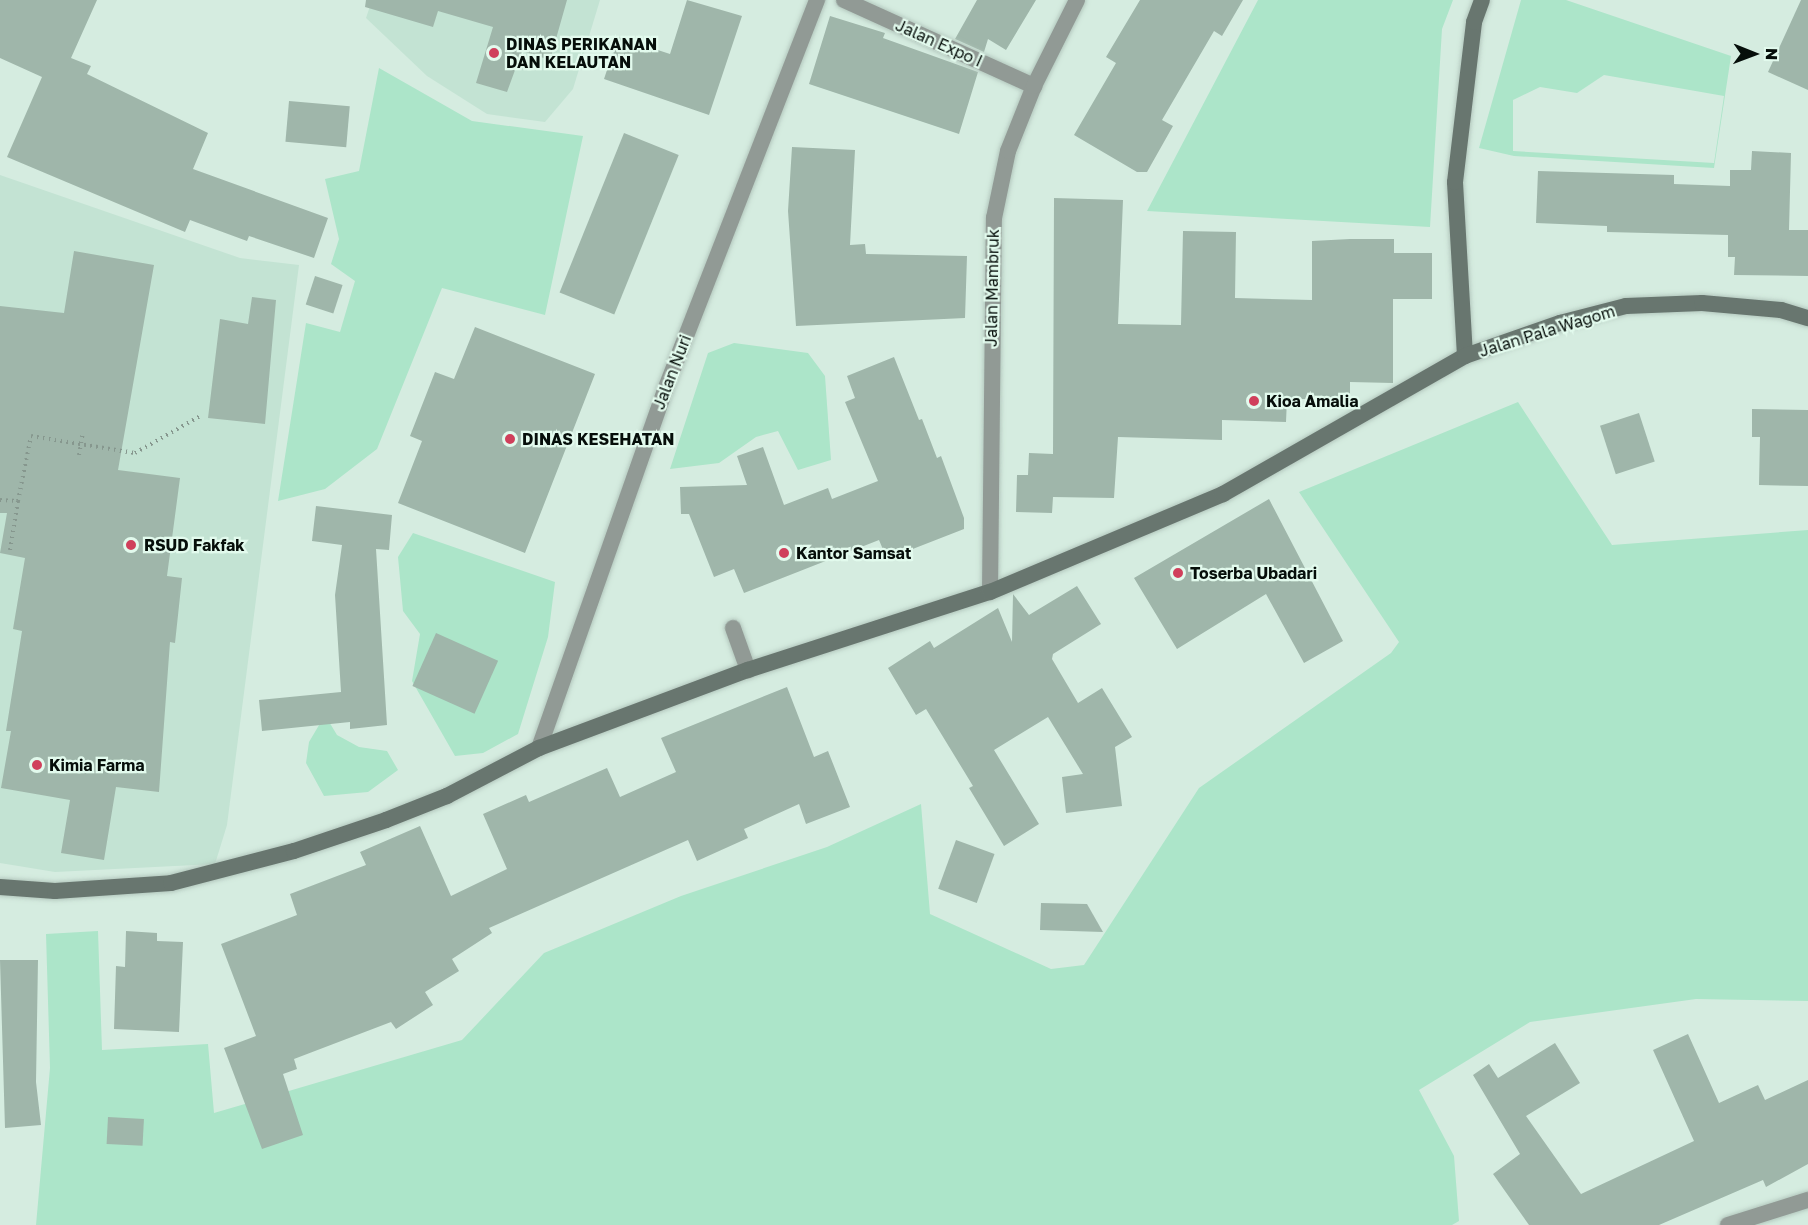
<!DOCTYPE html>
<html>
<head>
<meta charset="utf-8">
<style>
	body { margin:0 }
	#map { position:relative; width:1808px; height:1225px; overflow:hidden; background:#d5ece0; font-family:"Golos Text",sans-serif }
	div>[style] { position:absolute }
	.built>* { inset:0; background:#c3e3d3 }
	.green>* { inset:0; background:#ace5c9 }
	.building>* { inset:0; background:#9fb6aa; transform-origin:0 0 }
	.path>* { height:4px; margin-top:-2px; transform-origin:0; background:repeating-linear-gradient(90deg,#86978e 0 1.5px,transparent 0 6px) }
	.roads { filter:drop-shadow(0 0 2px #b4c8be) drop-shadow(0 0 2px #b4c8be) }
	.service>* { height:16px; margin:-8px; padding:0 8px; transform-origin:8px; border-radius:8px; background:#919a95 }
	.minor>* { height:16px; margin:-8px; padding:0 8px; transform-origin:8px; border-radius:8px; background:#919a95 }
	.tertiary>* { height:16px; margin:-8px; padding:0 8px; transform-origin:8px; border-radius:8px; background:#919a95 }
	.secondary>* { height:16px; margin:-8px; padding:0 8px; transform-origin:8px; border-radius:8px; background:#68766f }
	.dots>* { width:16px; height:16px; translate:-50% -50%; box-sizing:border-box; border:3px solid #e2faed; border-radius:50% }
	span { translate:-50% -50%; white-space:nowrap; text-align:center; line-height:1.15; -webkit-text-stroke:4.5px #e2faed; paint-order:stroke }
	.street-label { font-size:16px; color:#060e0a }
	.poi-label { font-size:16px; color:#060e0a; font-weight:700 }
	.left { translate:0 -50%; text-align:left }
	.north { position:absolute; left:1724px; top:24px; width:60px; height:60px; -webkit-text-stroke:4px #e2faed; paint-order:stroke; rotate:91deg; font-size:16px; font-weight:700; line-height:24px; text-align:center; color:#060e0a }
	.north::after { content:''; display:block; margin:auto; width:21px; height:27px; background:#060e0a; clip-path:polygon(50% 0,100% 100%,50% 72%,0 100%) }
</style>
</head>
<body>
<div id="map">
	<div class="built">
		<div style="clip-path:polygon(372px 0,600px 0,573px 89px,545px 122px,487px 114px,427px 76px,366px 18px)"></div>
		<div style="clip-path:polygon(0 175px,240px 258px,299px 265px,227px 825px,215px 864px,55px 872px,0 863px)"></div>
	</div>
	<div class="green">
		<div style="clip-path:polygon(1258px 0,1453px 0,1442px 29px,1430px 227px,1147px 211px)"></div>
		<div style="clip-path:polygon(evenodd,1521px 0,1566px 0,1731px 56px,1714px 168px,1514px 156px,1479px 148px,1521px 0,1604px 75px,1724px 96px,1714px 163px,1513px 151px,1513px 100px,1540px 87px,1577px 93px,1604px 75px)"></div>
		<div style="clip-path:polygon(379px 68px,472px 121px,583px 136px,545px 315px,442px 288px,377px 449px,325px 489px,278px 501px,306px 323px,340px 332px,355px 281px,331px 264px,339px 239px,325px 179px,359px 171px)"></div>
		<div style="clip-path:polygon(734px 343px,808px 353px,825px 376px,831px 460px,798px 470px,778px 431px,756px 437px,719px 463px,670px 469px,708px 353px)"></div>
		<div style="clip-path:polygon(1518px 402px,1612px 545px,1808px 530px,1808px 1001px,1696px 999px,1530px 1022px,1419px 1090px,1454px 1156px,1459px 1221px,1452px 1225px,36px 1225px,50px 1068px,46px 934px,98px 931px,102px 1050px,208px 1044px,214px 1113px,462px 1040px,544px 953px,681px 896px,827px 847px,921px 804px,930px 914px,1051px 969px,1084px 965px,1199px 788px,1391px 653px,1399px 642px,1299px 492px)"></div>
		<div style="clip-path:polygon(413px 533px,555px 582px,548px 637px,518px 734px,483px 753px,455px 756px,412px 681px,420px 634px,403px 611px,398px 557px)"></div>
		<div style="clip-path:polygon(325px 715px,337px 735px,359px 747px,387px 751px,398px 770px,368px 792px,324px 796px,306px 763px,309px 742px)"></div>
	</div>
	<div class="building">
		<div style="clip-path:polygon(0 0,97px 0,71px 58px,91px 66px,87px 74px,208px 133px,193px 169px,328px 218px,314px 258px,249px 236px,247px 241px,190px 220px,185px 232px,7px 157px,42px 77px,0 58px)"></div>
		<div style="clip-path:polygon(366px 0,567px 0,550px 60px,522px 51px,507px 92px,476px 83px,493px 27px,438px 11px,433px 27px,365px 7px)"></div>
		<div style="clip-path:polygon(687px 0,742px 16px,709px 115px,604px 79px,618px 37px,670px 54px)"></div>
		<div style="clip-path:polygon(977px 0,1036px 0,1006px 50px,988px 39px,984px 52px,955px 39px)"></div>
		<div style="clip-path:polygon(1140px 0,1243px 0,1222px 36px,1214px 31px,1162px 120px,1173px 126px,1147px 172px,1137px 172px,1074px 135px,1116px 63px,1106px 57px)"></div>
		<div style="clip-path:polygon(1801px 0,1808px 0,1808px 90px,1768px 72px)"></div>
		<div style="clip-path:polygon(830px 16px,885px 33px,883px 38px,978px 72px,959px 134px,809px 84px)"></div>
		<div style="left:289px;top:101px;width:61px;height:41px;rotate:5deg"></div>
		<div style="left:624px;top:133px;width:59px;height:172px;rotate:22deg"></div>
		<div style="clip-path:polygon(792px 147px,855px 150px,850px 245px,865px 244px,866px 254px,967px 256px,965px 318px,796px 326px,788px 211px)"></div>
		<div style="clip-path:polygon(1752px 151px,1791px 153px,1789px 230px,1808px 230px,1808px 276px,1734px 275px,1735px 257px,1728px 257px,1728px 235px,1607px 232px,1607px 226px,1536px 223px,1538px 171px,1674px 175px,1674px 184px,1730px 186px,1730px 170px,1751px 170px)"></div>
		<div style="clip-path:polygon(1054px 198px,1123px 200px,1118px 324px,1181px 325px,1183px 231px,1236px 232px,1235px 298px,1312px 300px,1312px 241px,1350px 239px,1394px 239px,1394px 253px,1432px 253px,1432px 299px,1393px 299px,1393px 383px,1350px 382px,1350px 399px,1287px 399px,1286px 422px,1222px 420px,1222px 440px,1118px 437px,1114px 498px,1053px 497px,1052px 513px,1016px 512px,1017px 475px,1028px 475px,1029px 453px,1053px 454px)"></div>
		<div style="clip-path:polygon(74px 251px,154px 265px,118px 470px,180px 478px,167px 576px,182px 578px,175px 643px,170px 642px,159px 792px,116px 787px,104px 860px,61px 853px,70px 800px,1px 788px,11px 731px,6px 731px,22px 631px,13px 629px,25px 558px,0 553px,7px 513px,0 513px,0 306px,64px 313px)"></div>
		<div style="left:315px;top:276px;width:29px;height:30px;rotate:18deg"></div>
		<div style="clip-path:polygon(252px 297px,276px 300px,265px 424px,208px 418px,220px 319px,248px 324px)"></div>
		<div style="clip-path:polygon(475px 327px,595px 374px,525px 553px,398px 503px,422px 441px,410px 436px,435px 372px,454px 379px)"></div>
		<div style="clip-path:polygon(894px 357px,919px 420px,922px 419px,937px 458px,941px 456px,964px 518px,964px 529px,887px 559px,879px 540px,744px 593px,734px 569px,714px 577px,689px 514px,681px 514px,680px 487px,747px 485px,737px 456px,763px 447px,784px 505px,828px 488px,832px 499px,878px 481px,845px 402px,855px 398px,847px 376px)"></div>
		<div style="clip-path:polygon(1752px 409px,1808px 410px,1808px 486px,1759px 485px,1760px 437px,1752px 437px)"></div>
		<div style="left:1639px;top:413px;width:51px;height:41px;rotate:72deg"></div>
		<div style="clip-path:polygon(1269px 499px,1343px 641px,1304px 663px,1266px 594px,1177px 649px,1134px 578px)"></div>
		<div style="clip-path:polygon(316px 506px,392px 515px,389px 550px,376px 549px,387px 725px,350px 729px,350px 722px,262px 731px,259px 700px,341px 692px,335px 595px,342px 545px,312px 541px)"></div>
		<div style="clip-path:polygon(1077px 586px,1101px 624px,1053px 654px,1052px 659px,1078px 703px,1102px 688px,1132px 737px,1115px 747px,1122px 806px,1066px 813px,1062px 777px,1083px 774px,1048px 717px,994px 750px,1039px 824px,1004px 846px,969px 788px,973px 786px,926px 709px,916px 715px,888px 668px,930px 641px,934px 648px,998px 608px,1012px 642px,1013px 594px,1029px 615px)"></div>
		<div style="left:436px;top:633px;width:68px;height:58px;rotate:24deg"></div>
		<div style="clip-path:polygon(787px 687px,814px 757px,828px 751px,850px 807px,806px 824px,799px 804px,744px 829px,748px 838px,697px 861px,688px 840px,489px 928px,492px 933px,452px 959px,459px 971px,425px 992px,433px 1005px,396px 1029px,391px 1022px,294px 1059px,297px 1069px,283px 1074px,303px 1135px,262px 1149px,224px 1048px,256px 1036px,221px 944px,297px 915px,290px 894px,366px 865px,360px 852px,420px 826px,451px 896px,507px 869px,483px 814px,526px 795px,529px 802px,607px 768px,620px 797px,676px 772px,661px 738px)"></div>
		<div style="left:956px;top:840px;width:41px;height:52px;rotate:20deg"></div>
		<div style="clip-path:polygon(1041px 903px,1087px 904px,1103px 932px,1040px 930px)"></div>
		<div style="clip-path:polygon(126px 931px,157px 933px,157px 941px,183px 942px,179px 1032px,114px 1029px,116px 966px,125px 967px)"></div>
		<div style="clip-path:polygon(0 960px,38px 960px,36px 1082px,41px 1125px,5px 1128px)"></div>
		<div style="clip-path:polygon(1688px 1034px,1719px 1103px,1758px 1085px,1765px 1100px,1808px 1080px,1808px 1164px,1766px 1187px,1763px 1180px,1659px 1225px,1529px 1225px,1493px 1174px,1520px 1154px,1473px 1075px,1489px 1064px,1498px 1078px,1555px 1043px,1580px 1083px,1526px 1116px,1581px 1194px,1694px 1141px,1653px 1050px)"></div>
		<div style="left:108px;top:1117px;width:36px;height:27px;rotate:3deg"></div>
	</div>
	<div class="path">
		<div style="left:79px;top:455px;width:23px;rotate:-80deg"></div>
		<div style="left:0;top:500px;width:18px;rotate:3deg"></div>
		<div style="left:18px;top:501px;width:66px;rotate:-78.7deg"></div>
		<div style="left:31px;top:436px;width:105px;rotate:9.3deg"></div>
		<div style="left:135px;top:453px;width:77px;rotate:-29.6deg"></div>
		<div style="left:10px;top:550px;width:50px;rotate:-80.7deg"></div>
	</div>
	<div class="roads">
		<div class="service">
			<div style="left:733px;top:628px;width:45px;rotate:70.3deg"></div>
		</div>
		<div class="minor">
			<div style="left:844px;top:0;width:209px;rotate:24.4deg"></div>
			<div style="left:990px;top:592px;width:374px;rotate:-89.4deg"></div>
			<div style="left:994px;top:218px;width:68px;rotate:-78.2deg"></div>
			<div style="left:1008px;top:151px;width:70px;rotate:-68.2deg"></div>
			<div style="left:1034px;top:86px;width:96px;rotate:-63.4deg"></div>
			<div style="left:539px;top:748px;width:380px;rotate:-70.6deg"></div>
			<div style="left:665px;top:390px;width:419px;rotate:-68.7deg"></div>
		</div>
		<div class="tertiary">
			<div style="left:1728px;top:1225px;width:84px;rotate:-17.4deg"></div>
		</div>
		<div class="secondary">
			<div style="left:1465px;top:356px;width:174px;rotate:-93.3deg"></div>
			<div style="left:1455px;top:182px;width:161px;rotate:-83.2deg"></div>
			<div style="left:1474px;top:22px;width:23px;rotate:-70deg"></div>
			<div style="left:0;top:887px;width:55px;rotate:4.2deg"></div>
			<div style="left:55px;top:891px;width:116px;rotate:-3.9deg"></div>
			<div style="left:171px;top:883px;width:127px;rotate:-14.6deg"></div>
			<div style="left:294px;top:851px;width:97px;rotate:-18.6deg"></div>
			<div style="left:386px;top:820px;width:66px;rotate:-21.5deg"></div>
			<div style="left:447px;top:796px;width:104px;rotate:-27.6deg"></div>
			<div style="left:539px;top:748px;width:223px;rotate:-20.5deg"></div>
			<div style="left:748px;top:670px;width:254px;rotate:-17.9deg"></div>
			<div style="left:990px;top:592px;width:253px;rotate:-22.8deg"></div>
			<div style="left:1223px;top:494px;width:279px;rotate:-29.7deg"></div>
			<div style="left:1465px;top:356px;width:101px;rotate:-19.2deg"></div>
			<div style="left:1560px;top:323px;width:68px;rotate:-14.4deg"></div>
			<div style="left:1626px;top:306px;width:76px;rotate:-2.3deg"></div>
			<div style="left:1702px;top:303px;width:79px;rotate:5.1deg"></div>
			<div style="left:1781px;top:310px;width:28px;rotate:17deg"></div>
		</div>
	</div>
	<div class="dots">
		<div style="left:494px;top:53px;background:#d0405c"></div>
		<div style="left:1254px;top:401px;background:#d0405c"></div>
		<div style="left:510px;top:439px;background:#d0405c"></div>
		<div style="left:131px;top:545px;background:#d0405c"></div>
		<div style="left:784px;top:553px;background:#d0405c"></div>
		<div style="left:1178px;top:573px;background:#d0405c"></div>
		<div style="left:37px;top:765px;background:#d0405c"></div>
	</div>
	<div class="street-label">
		<span style="left:939px;top:43px;rotate:24deg">Jalan Expo I</span>
		<span style="left:992px;top:288px;rotate:-89deg">Jalan Mambruk</span>
		<span style="left:1547px;top:331px;rotate:-17deg">Jalan Pala Wagom</span>
		<span style="left:672px;top:372px;rotate:-69deg">Jalan Nuri</span>
	</div>
	<div class="poi-label">
		<span class="left" style="left:506px;top:53px">DINAS PERIKANAN<br>DAN KELAUTAN</span>
		<span class="left" style="left:1266px;top:401px">Kioa Amalia</span>
		<span class="left" style="left:522px;top:439px">DINAS KESEHATAN</span>
		<span class="left" style="left:144px;top:545px">RSUD Fakfak</span>
		<span class="left" style="left:796px;top:553px">Kantor Samsat</span>
		<span class="left" style="left:1190px;top:573px">Toserba Ubadari</span>
		<span class="left" style="left:49px;top:765px">Kimia Farma</span>
	</div>
	<div class="north">N</div>
</div>
</body>
</html>
